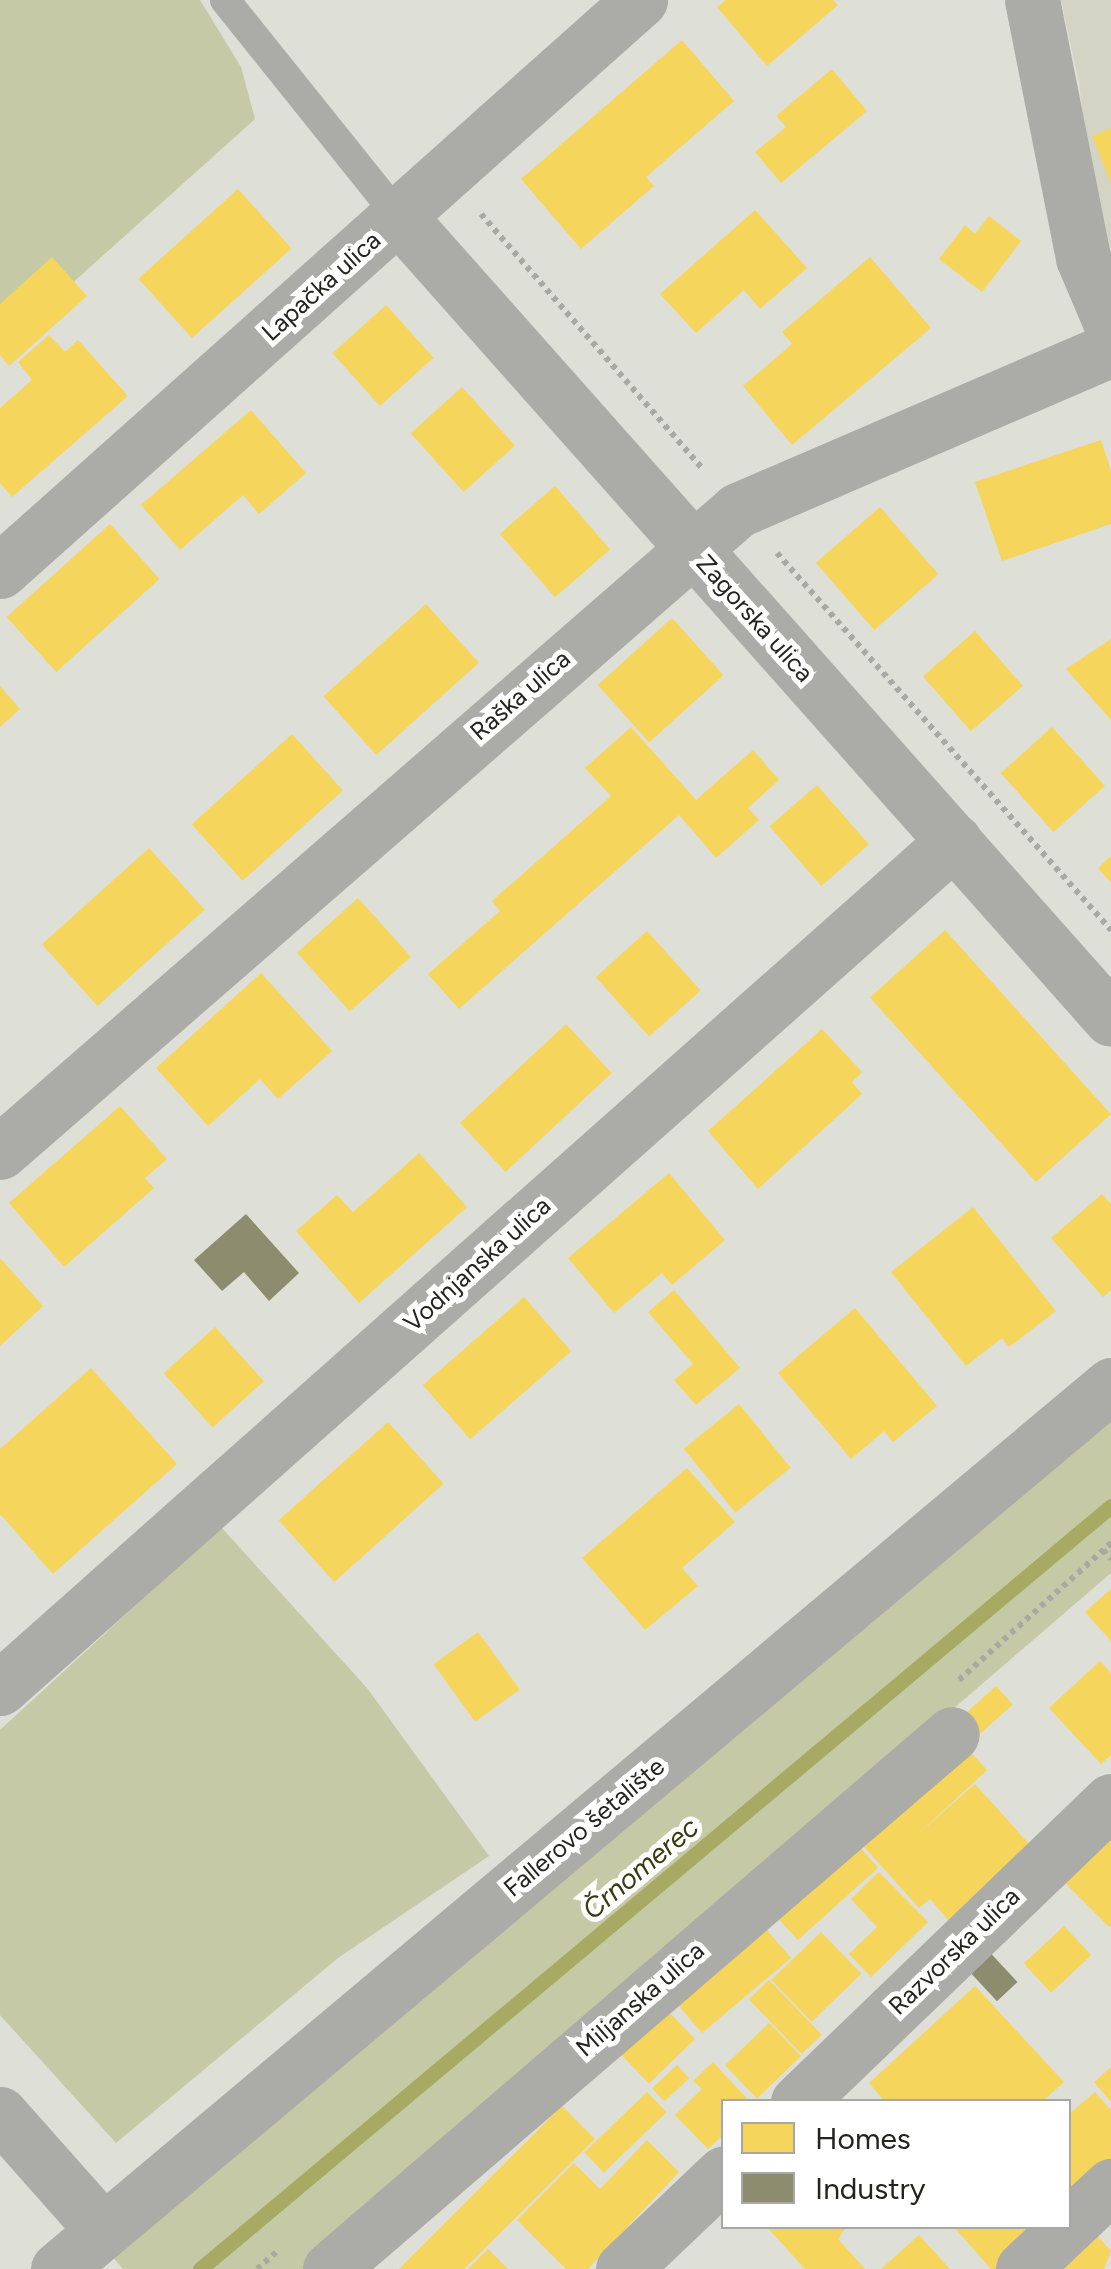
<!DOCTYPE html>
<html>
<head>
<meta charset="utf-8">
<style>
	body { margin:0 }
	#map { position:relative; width:1111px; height:2269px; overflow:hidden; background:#dedfd6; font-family:Figtree,sans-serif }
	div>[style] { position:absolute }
	.built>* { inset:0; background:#d3d4c3 }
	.green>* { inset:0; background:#c6c9a5 }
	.homes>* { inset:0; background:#f6d55c; transform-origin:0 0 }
	.industry>* { inset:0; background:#8c8c6e; transform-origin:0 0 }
	.stream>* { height:15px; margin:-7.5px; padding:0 7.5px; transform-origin:7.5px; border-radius:7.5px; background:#a7aa62 }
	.path>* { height:6px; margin-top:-3px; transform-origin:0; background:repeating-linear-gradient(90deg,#a8a9a5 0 5px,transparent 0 10px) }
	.service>* { height:30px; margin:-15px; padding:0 15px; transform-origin:15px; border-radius:15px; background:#ababa8 }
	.minor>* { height:55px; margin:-27.5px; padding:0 27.5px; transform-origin:27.5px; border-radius:27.5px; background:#ababa8 }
	.tertiary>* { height:55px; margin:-27.5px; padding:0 27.5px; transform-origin:27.5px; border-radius:27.5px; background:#ababa8 }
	span { translate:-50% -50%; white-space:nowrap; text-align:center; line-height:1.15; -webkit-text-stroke:10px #fff; paint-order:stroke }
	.street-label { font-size:25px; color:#23241d }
	.water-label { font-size:28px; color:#393a11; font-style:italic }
	.legend { position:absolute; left:721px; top:2099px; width:350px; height:130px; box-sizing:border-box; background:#fff; border:2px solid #a7a7a5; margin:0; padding:12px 18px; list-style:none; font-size:30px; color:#23241d }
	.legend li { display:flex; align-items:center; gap:20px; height:50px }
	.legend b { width:50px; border:2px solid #a7a7a5 }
</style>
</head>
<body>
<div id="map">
	<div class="built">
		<div style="clip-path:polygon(1061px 0,1111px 0,1111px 273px,1098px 248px,1079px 82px)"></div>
	</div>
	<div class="green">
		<div style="clip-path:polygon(0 0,200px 0,241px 67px,255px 119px,0 348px)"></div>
		<div style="clip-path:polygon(1111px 1419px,1111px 1573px,302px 2269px,123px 2269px,110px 2254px)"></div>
		<div style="clip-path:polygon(221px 1527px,367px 1688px,489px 1856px,338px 1958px,116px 2143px,0 2015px,0 1730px)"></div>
	</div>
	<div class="homes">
		<div style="clip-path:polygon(726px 0,833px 0,838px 5px,767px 66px,717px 7px)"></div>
		<div style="clip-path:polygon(682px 40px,734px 101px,646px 177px,654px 186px,581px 249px,521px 179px)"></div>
		<div style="clip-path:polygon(832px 69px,867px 111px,781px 183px,755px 152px,786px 127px,776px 116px)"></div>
		<div style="clip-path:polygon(1111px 128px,1111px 183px,1092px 136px)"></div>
		<div style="left:238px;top:189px;width:80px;height:134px;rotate:48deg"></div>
		<div style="clip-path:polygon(755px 210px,807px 268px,760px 309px,744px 290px,696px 333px,660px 294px)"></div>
		<div style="clip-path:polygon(989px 216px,1021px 241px,982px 292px,939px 259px,965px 225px,975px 234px)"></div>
		<div style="clip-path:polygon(52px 257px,87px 296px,9px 366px,0 355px,0 304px)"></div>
		<div style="clip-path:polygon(870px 257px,931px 328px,792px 445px,743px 386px,792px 344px,782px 332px)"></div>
		<div style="left:386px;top:305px;width:71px;height:72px;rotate:48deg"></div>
		<div style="clip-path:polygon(49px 335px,65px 352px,78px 340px,128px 396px,12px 497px,0 483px,0 408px,32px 380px,18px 362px)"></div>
		<div style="left:462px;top:387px;width:79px;height:69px;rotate:48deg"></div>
		<div style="clip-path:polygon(251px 410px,306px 473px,259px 514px,243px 495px,180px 550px,141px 505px)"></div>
		<div style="clip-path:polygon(1101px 440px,1111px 471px,1111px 524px,1002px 561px,975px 482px)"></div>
		<div style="left:555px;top:486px;width:84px;height:73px;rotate:49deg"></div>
		<div style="left:880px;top:507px;width:89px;height:85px;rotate:49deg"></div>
		<div style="left:110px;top:524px;width:74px;height:139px;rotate:48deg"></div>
		<div style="left:426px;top:604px;width:79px;height:138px;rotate:48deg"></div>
		<div style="left:672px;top:618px;width:77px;height:100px;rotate:48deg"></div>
		<div style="left:975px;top:631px;width:73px;height:69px;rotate:49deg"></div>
		<div style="clip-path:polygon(1111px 639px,1111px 720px,1066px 669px)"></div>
		<div style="clip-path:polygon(0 686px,20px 709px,0 727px)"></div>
		<div style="clip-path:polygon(631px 727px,696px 800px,753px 750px,779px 780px,748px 808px,759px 820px,716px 858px,679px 815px,459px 1009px,428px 974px,500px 911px,492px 901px,611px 796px,585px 768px)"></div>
		<div style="left:1052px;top:727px;width:79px;height:69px;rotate:48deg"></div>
		<div style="left:292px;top:734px;width:76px;height:135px;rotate:48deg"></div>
		<div style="left:817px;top:785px;width:79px;height:63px;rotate:49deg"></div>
		<div style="left:149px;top:848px;width:83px;height:144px;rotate:48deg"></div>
		<div style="clip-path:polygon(1111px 856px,1111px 883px,1098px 868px)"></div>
		<div style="left:358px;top:898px;width:79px;height:82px;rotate:48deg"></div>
		<div style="left:945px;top:930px;width:248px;height:101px;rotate:48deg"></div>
		<div style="left:647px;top:931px;width:80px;height:69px;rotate:48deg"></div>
		<div style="clip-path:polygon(261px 973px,332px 1051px,278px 1099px,260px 1079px,208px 1126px,156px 1068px)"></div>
		<div style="left:566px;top:1024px;width:67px;height:145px;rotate:47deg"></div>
		<div style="clip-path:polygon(822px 1029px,862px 1072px,852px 1082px,862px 1094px,758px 1189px,708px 1131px)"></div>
		<div style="clip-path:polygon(120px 1106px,167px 1159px,145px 1178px,154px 1188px,64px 1267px,9px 1203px)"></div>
		<div style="clip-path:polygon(419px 1153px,467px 1207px,359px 1303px,296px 1231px,337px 1195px,353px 1212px)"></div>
		<div style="clip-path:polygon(669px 1173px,725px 1240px,672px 1285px,662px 1273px,614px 1313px,568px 1258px)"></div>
		<div style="clip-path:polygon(1102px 1194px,1111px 1204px,1111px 1290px,1103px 1297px,1051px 1238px)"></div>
		<div style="clip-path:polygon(973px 1207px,1056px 1311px,1009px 1347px,1002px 1338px,966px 1366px,891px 1272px)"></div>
		<div style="clip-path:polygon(0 1258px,43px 1306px,0 1346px)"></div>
		<div style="clip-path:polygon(674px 1290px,740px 1368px,696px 1405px,674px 1380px,693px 1364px,648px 1312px)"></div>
		<div style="left:524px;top:1297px;width:72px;height:134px;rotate:49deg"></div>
		<div style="clip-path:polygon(855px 1308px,937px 1406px,893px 1442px,884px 1431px,851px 1459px,778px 1373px)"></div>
		<div style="left:215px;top:1327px;width:73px;height:69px;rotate:48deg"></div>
		<div style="clip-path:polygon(91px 1368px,177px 1464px,53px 1574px,0 1514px,0 1449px)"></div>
		<div style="left:739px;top:1404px;width:82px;height:71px;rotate:51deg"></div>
		<div style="left:388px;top:1422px;width:83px;height:147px;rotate:48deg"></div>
		<div style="clip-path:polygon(687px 1468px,735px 1522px,682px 1568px,698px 1586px,645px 1630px,582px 1558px)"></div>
		<div style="clip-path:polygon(1111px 1589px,1111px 1641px,1085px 1612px)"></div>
		<div style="left:478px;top:1632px;width:71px;height:55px;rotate:54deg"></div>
		<div style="clip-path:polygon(1100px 1661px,1111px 1673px,1111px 1755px,1101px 1764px,1049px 1708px)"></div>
		<div style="left:996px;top:1686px;width:25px;height:47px;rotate:48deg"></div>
		<div style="clip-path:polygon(962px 1743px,987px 1770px,917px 1835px,975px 1784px,1031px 1846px,949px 1921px,930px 1899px,919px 1908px,857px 1839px)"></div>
		<div style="clip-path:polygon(1111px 1821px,1111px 1925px,1109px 1927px,1057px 1875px)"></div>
		<div style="left:854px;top:1841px;width:36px;height:108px;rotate:48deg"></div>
		<div style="clip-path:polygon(879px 1872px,928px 1922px,871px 1977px,849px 1954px,877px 1927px,851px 1899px)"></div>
		<div style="clip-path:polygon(752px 1913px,791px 1958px,702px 2033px,678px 2005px)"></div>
		<div style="left:1064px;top:1926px;width:40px;height:55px;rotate:47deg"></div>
		<div style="left:821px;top:1932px;width:58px;height:69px;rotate:46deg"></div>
		<div style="left:769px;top:1980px;width:76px;height:28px;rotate:46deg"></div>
		<div style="clip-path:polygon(975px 1986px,1064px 2082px,1042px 2102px,885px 2102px,869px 2083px)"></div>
		<div style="left:663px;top:2006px;width:46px;height:64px;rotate:46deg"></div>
		<div style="left:769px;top:2023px;width:46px;height:61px;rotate:46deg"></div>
		<div style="clip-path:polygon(713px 2062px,750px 2102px,724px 2102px,724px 2134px,708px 2149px,675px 2115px,702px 2089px,693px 2081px)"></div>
		<div style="left:677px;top:2065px;width:18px;height:34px;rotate:47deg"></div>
		<div style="clip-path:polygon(1111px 2067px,1111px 2102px,1094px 2082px)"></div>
		<div style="left:647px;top:2092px;width:28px;height:87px;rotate:46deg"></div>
		<div style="clip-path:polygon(1095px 2092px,1111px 2110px,1111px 2172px,1068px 2188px,1068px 2115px)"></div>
		<div style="clip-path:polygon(562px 2106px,595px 2139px,464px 2269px,399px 2269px)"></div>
		<div style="clip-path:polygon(647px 2140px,679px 2172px,588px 2269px,566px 2269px,517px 2220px,574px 2163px,600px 2189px)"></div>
		<div style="clip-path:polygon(766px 2226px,847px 2226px,838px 2239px,865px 2269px,805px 2269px)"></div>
		<div style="clip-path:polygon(953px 2226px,1056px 2226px,1015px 2269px,991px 2269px)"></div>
		<div style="clip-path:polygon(1088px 2226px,1111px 2251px,1104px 2269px,1056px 2269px)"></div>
		<div style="clip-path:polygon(919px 2235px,950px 2269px,881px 2269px)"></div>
		<div style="clip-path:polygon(488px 2249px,508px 2269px,468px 2269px)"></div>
	</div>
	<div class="industry">
		<div style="clip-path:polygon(246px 1214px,299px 1273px,269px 1301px,244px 1272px,222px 1291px,194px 1260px)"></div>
		<div style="left:982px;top:1944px;width:52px;height:28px;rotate:47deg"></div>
	</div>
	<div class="stream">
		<div style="left:200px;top:2269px;width:1188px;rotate:-39.95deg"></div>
	</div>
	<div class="path">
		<div style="left:481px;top:214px;width:337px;rotate:49deg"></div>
		<div style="left:777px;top:553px;width:504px;rotate:48.46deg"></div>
		<div style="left:1103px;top:1550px;width:12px;rotate:48deg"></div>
		<div style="left:959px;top:1680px;width:205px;rotate:-42deg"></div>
		<div style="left:257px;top:2269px;width:29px;rotate:-41deg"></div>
	</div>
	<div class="service">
		<div style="left:225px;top:0;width:278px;rotate:51.3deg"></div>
	</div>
	<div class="minor">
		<div style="left:399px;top:217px;width:1072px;rotate:48.4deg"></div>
		<div style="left:0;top:571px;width:858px;rotate:-41.74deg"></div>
		<div style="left:0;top:1152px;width:978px;rotate:-41.02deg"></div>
		<div style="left:738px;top:510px;width:406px;rotate:-23.3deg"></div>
		<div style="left:0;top:1688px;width:1276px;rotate:-41.6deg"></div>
		<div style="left:798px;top:2102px;width:434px;rotate:-43.9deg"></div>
		<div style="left:0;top:2114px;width:155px;rotate:48.4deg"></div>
		<div style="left:1068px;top:2226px;width:59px;rotate:-42.9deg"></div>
		<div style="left:58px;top:2269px;width:1375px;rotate:-40.01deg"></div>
		<div style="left:330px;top:2269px;width:820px;rotate:-40.7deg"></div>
		<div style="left:623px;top:2269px;width:139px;rotate:-43.5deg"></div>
		<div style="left:1023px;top:2269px;width:62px;rotate:-43.7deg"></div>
	</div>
	<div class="tertiary">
		<div style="left:1032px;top:0;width:263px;rotate:78.8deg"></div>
		<div style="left:1083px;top:258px;width:72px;rotate:67deg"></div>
	</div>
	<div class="street-label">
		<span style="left:321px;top:286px;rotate:-42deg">Lapačka ulica</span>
		<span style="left:755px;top:618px;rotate:48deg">Zagorska ulica</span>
		<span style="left:520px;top:695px;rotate:-41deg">Raška ulica</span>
		<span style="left:477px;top:1264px;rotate:-42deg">Vodnjanska ulica</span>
		<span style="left:584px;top:1827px;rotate:-40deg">Fallerovo šetalište</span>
		<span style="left:954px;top:1951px;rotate:-44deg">Razvorska ulica</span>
		<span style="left:640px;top:1999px;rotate:-41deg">Miljanska ulica</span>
	</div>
	<div class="water-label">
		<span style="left:640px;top:1868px;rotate:-40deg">Črnomerec</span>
	</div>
	<ul class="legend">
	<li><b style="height:28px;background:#f6d55c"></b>Homes</li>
	<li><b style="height:28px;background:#8c8c6e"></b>Industry</li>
	</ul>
</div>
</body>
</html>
